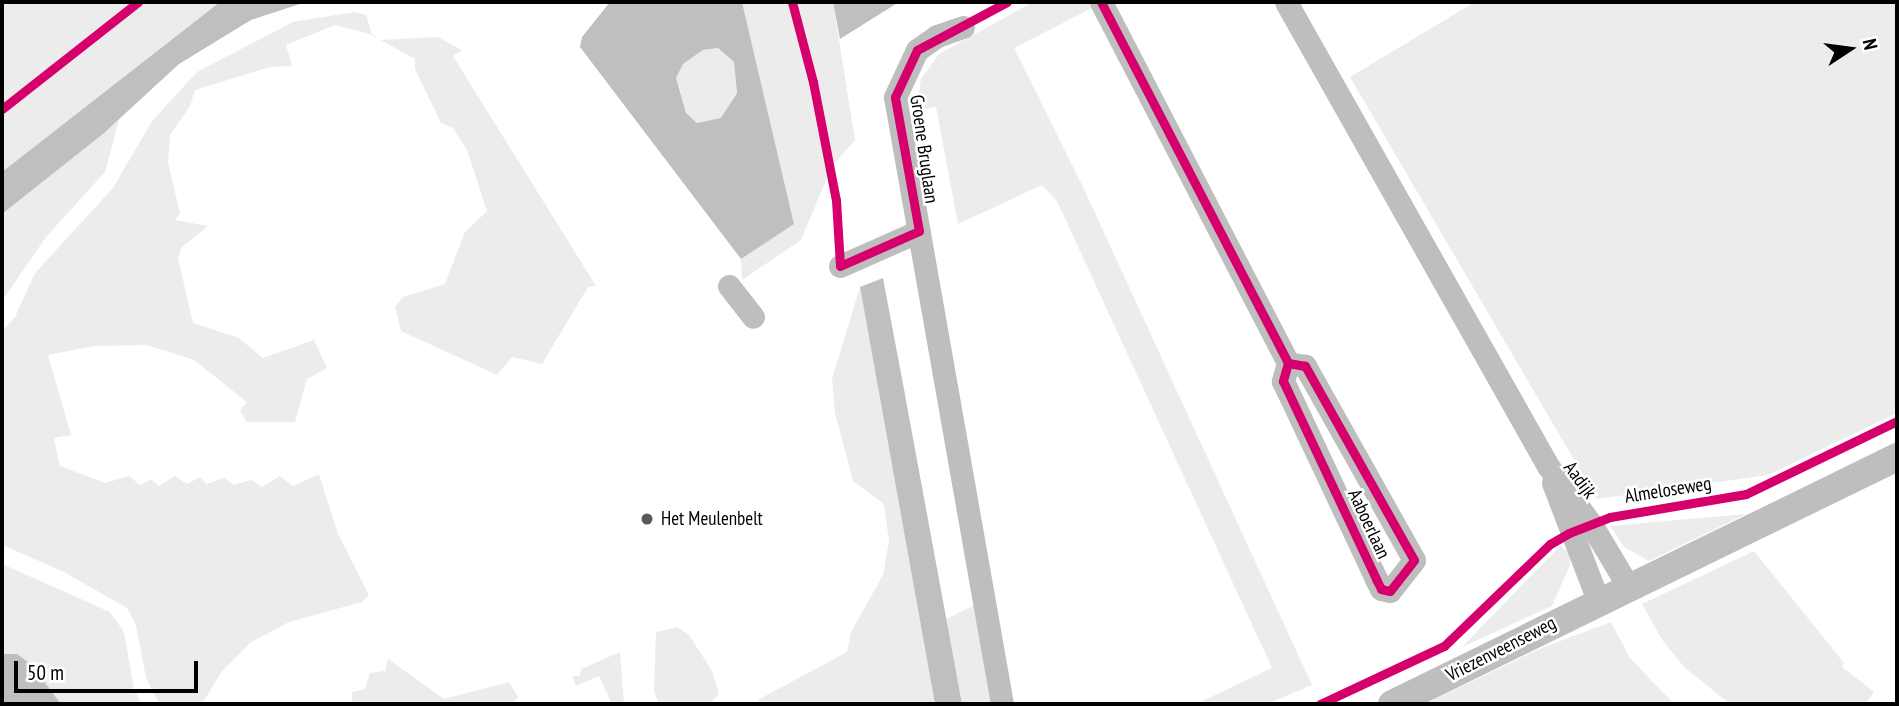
<!DOCTYPE html>
<html>
<head>
<meta charset="utf-8">
<style>
	body { margin:0 }
	#map { position:relative; width:1899px; height:706px; overflow:hidden; background:#fff; font-family:"PT Sans Narrow",sans-serif }
	div>[style] { position:absolute }
	.green>* { inset:0; background:#ececec }
	.water>* { inset:0; background:#bfbfbf }
	.minor>* { height:23px; margin:-11.5px; padding:0 11.5px; transform-origin:11.5px; border-radius:11.5px; background:#bebebe }
	.tertiary>* { height:28px; margin:-14px; padding:0 14px; transform-origin:14px; border-radius:14px; background:#bebebe }
	.cycleway>* { height:9px; margin:-4.5px; padding:0 4.5px; transform-origin:4.5px; border-radius:4.5px; background:#d6006c }
	.dots>* { width:19px; height:19px; translate:-50% -50%; box-sizing:border-box; border:4px solid #fff; border-radius:50% }
	span { translate:-50% -50%; white-space:nowrap; text-align:center; line-height:1.15; -webkit-text-stroke:5px #fff; paint-order:stroke }
	.street-label { font-size:19px; color:#000 }
	.poi-label { font-size:19px; color:#000 }
	.left { translate:0 -50%; text-align:left }
	.frame { position:absolute; inset:0; border:4px solid #000; pointer-events:none }
	.north { position:absolute; left:1815px; top:14px; width:70px; height:70px; -webkit-text-stroke:5px #fff; paint-order:stroke; rotate:77deg; font-size:19px; font-weight:700; line-height:28px; text-align:center; color:#000 }
	.north::after { content:''; display:block; margin:auto; width:24px; height:32px; background:#000; clip-path:polygon(50% 0,100% 100%,50% 72%,0 100%) }
	.scale { position:absolute; left:14px; top:661px; width:184px; height:32px; box-sizing:border-box; border:4px solid #000; border-top:0; padding-left:9px; font-size:21px; line-height:24px; white-space:nowrap; color:#000; -webkit-text-stroke:5px #fff; paint-order:stroke }
</style>
</head>
<body>
<div id="map">
	<div class="green">
		<div style="clip-path:polygon(2px 2px,220px 2px,2px 172px)"></div>
		<div style="clip-path:polygon(742px 2px,833px 2px,855px 140px,832px 166px,801px 240px,742px 280px,741px 259px,794px 224px)"></div>
		<div style="clip-path:polygon(1033px 2px,1091px 2px,1094px 7px,1014px 48px,1084px 189px,1312px 685px,1267px 704px,1196px 704px,1272px 668px,1057px 201px,1042px 185px,958px 224px,936px 107px,917px 110px,921px 79px,939px 54px)"></div>
		<div style="clip-path:polygon(1475px 2px,1897px 2px,1897px 413px,1768px 475px,1597px 499px,1350px 77px)"></div>
		<div style="clip-path:polygon(355px 12px,366px 15px,372px 34px,381px 40px,438px 37px,462px 50px,453px 56px,596px 286px,588px 287px,542px 364px,512px 357px,497px 375px,401px 331px,395px 307px,403px 297px,445px 284px,465px 232px,487px 211px,467px 150px,453px 128px,441px 123px,415px 69px,415px 59px,370px 34px,335px 25px,286px 45px,292px 66px,270px 67px,195px 90px,190px 106px,170px 135px,168px 163px,180px 213px,175px 220px,208px 226px,182px 247px,178px 258px,193px 323px,239px 338px,263px 358px,314px 340px,327px 368px,307px 379px,295px 422px,247px 422px,240px 410px,247px 402px,194px 360px,147px 345px,94px 346px,48px 355px,71px 435px,54px 438px,60px 466px,105px 483px,129px 476px,140px 485px,151px 479px,159px 486px,175px 476px,187px 484px,200px 477px,207px 484px,224px 478px,234px 485px,251px 480px,262px 487px,280px 476px,293px 486px,319px 474px,338px 534px,369px 595px,362px 602px,289px 622px,250px 643px,222px 671px,202px 704px,159px 704px,146px 678px,136px 625px,127px 608px,62px 571px,2px 545px,2px 332px,15px 317px,35px 273px,113px 188px,152px 121px,197px 72px,293px 22px)"></div>
		<div style="clip-path:polygon(718px 48px,734px 62px,737px 93px,721px 119px,697px 123px,686px 113px,676px 78px,683px 64px,703px 50px)"></div>
		<div style="clip-path:polygon(119px 120px,105px 172px,46px 237px,2px 301px,2px 214px)"></div>
		<div style="clip-path:polygon(860px 287px,935px 704px,759px 704px,758px 700px,847px 652px,851px 632px,883px 575px,889px 541px,884px 504px,853px 481px,835px 413px,832px 379px)"></div>
		<div style="clip-path:polygon(1746px 514px,1649px 561px,1624px 547px,1610px 526px)"></div>
		<div style="clip-path:polygon(1561px 545px,1569px 554px,1570px 565px,1552px 606px,1462px 647px)"></div>
		<div style="clip-path:polygon(1754px 551px,1844px 663px,1842px 667px,1874px 692px,1866px 704px,1730px 704px,1684px 667px,1663px 641px,1642px 604px)"></div>
		<div style="clip-path:polygon(2px 564px,110px 612px,124px 632px,134px 689px,142px 704px,61px 704px,31px 664px,17px 654px,2px 654px)"></div>
		<div style="clip-path:polygon(975px 605px,992px 704px,962px 704px,946px 619px)"></div>
		<div style="clip-path:polygon(1611px 622px,1630px 658px,1674px 704px,1425px 704px,1544px 647px)"></div>
		<div style="clip-path:polygon(677px 627px,689px 635px,712px 671px,719px 694px,709px 704px,658px 704px,654px 690px,656px 632px)"></div>
		<div style="clip-path:polygon(620px 652px,624px 704px,612px 704px,599px 676px,576px 686px,572px 676px,580px 676px,581px 669px)"></div>
		<div style="clip-path:polygon(388px 659px,444px 699px,509px 682px,518px 697px,513px 704px,352px 704px,352px 692px,365px 689px,370px 673px,385px 671px)"></div>
	</div>
	<div class="water">
		<div style="clip-path:polygon(220px 2px,306px 2px,251px 20px,179px 64px,104px 133px,2px 214px,2px 172px)"></div>
		<div style="clip-path:polygon(evenodd,610px 2px,742px 2px,794px 224px,741px 259px,580px 47px,582px 37px,610px 2px,718px 48px,734px 62px,737px 93px,721px 118px,697px 123px,686px 113px,676px 78px,683px 64px,703px 50px,718px 48px)"></div>
		<div style="clip-path:polygon(833px 2px,899px 2px,840px 39px)"></div>
		<div style="clip-path:polygon(883px 278px,903px 384px,962px 704px,935px 704px,860px 287px)"></div>
		<div style="clip-path:polygon(2px 654px,17px 654px,31px 664px,61px 704px,2px 704px)"></div>
	</div>
	<div class="minor">
		<div style="left:1101px;top:2px;width:407px;rotate:62.6deg"></div>
		<div style="left:1288px;top:363px;width:19px;rotate:106deg"></div>
		<div style="left:1283px;top:381px;width:219px;rotate:64.8deg"></div>
		<div style="left:1376px;top:579px;width:11px;rotate:63deg"></div>
		<div style="left:1381px;top:589px;width:9px;rotate:13deg"></div>
		<div style="left:1390px;top:591px;width:39px;rotate:-52deg"></div>
		<div style="left:1414px;top:560px;width:223px;rotate:-119.3deg"></div>
		<div style="left:1305px;top:366px;width:17px;rotate:-170deg"></div>
		<div style="left:1286px;top:2px;width:533px;rotate:60.55deg"></div>
		<div style="left:1548px;top:466px;width:72px;rotate:53.4deg"></div>
		<div style="left:1591px;top:524px;width:72px;rotate:59.2deg"></div>
		<div style="left:963px;top:27px;width:28px;rotate:161deg"></div>
		<div style="left:937px;top:36px;width:24px;rotate:145deg"></div>
		<div style="left:917px;top:50px;width:52px;rotate:115.1deg"></div>
		<div style="left:895px;top:97px;width:616px;rotate:80deg"></div>
		<div style="left:840px;top:266px;width:86px;rotate:-23.9deg"></div>
		<div style="left:729px;top:286px;width:39px;rotate:52deg"></div>
		<div style="left:1553px;top:483px;width:125px;rotate:69deg"></div>
	</div>
	<div class="tertiary">
		<div style="left:1392px;top:704px;width:562px;rotate:-26.06deg"></div>
	</div>
	<div class="cycleway">
		<div style="left:792px;top:2px;width:83px;rotate:75.3deg"></div>
		<div style="left:813px;top:82px;width:120px;rotate:79deg"></div>
		<div style="left:836px;top:200px;width:66px;rotate:86.5deg"></div>
		<div style="left:840px;top:266px;width:86px;rotate:-23.9deg"></div>
		<div style="left:919px;top:231px;width:136px;rotate:-100.2deg"></div>
		<div style="left:895px;top:97px;width:52px;rotate:-64.9deg"></div>
		<div style="left:917px;top:50px;width:102px;rotate:-28.1deg"></div>
		<div style="left:1101px;top:2px;width:407px;rotate:62.6deg"></div>
		<div style="left:1288px;top:363px;width:19px;rotate:106deg"></div>
		<div style="left:1283px;top:381px;width:219px;rotate:64.8deg"></div>
		<div style="left:1376px;top:579px;width:11px;rotate:63deg"></div>
		<div style="left:1381px;top:589px;width:9px;rotate:13deg"></div>
		<div style="left:1390px;top:591px;width:39px;rotate:-52deg"></div>
		<div style="left:1414px;top:560px;width:223px;rotate:-119.3deg"></div>
		<div style="left:1305px;top:366px;width:17px;rotate:-170deg"></div>
		<div style="left:2px;top:109px;width:173px;rotate:-38.2deg"></div>
		<div style="left:1320px;top:704px;width:137px;rotate:-25.1deg"></div>
		<div style="left:1444px;top:646px;width:147px;rotate:-43.9deg"></div>
		<div style="left:1550px;top:544px;width:22px;rotate:-30deg"></div>
		<div style="left:1569px;top:533px;width:44px;rotate:-21.3deg"></div>
		<div style="left:1610px;top:517px;width:138px;rotate:-9.6deg"></div>
		<div style="left:1746px;top:494px;width:168px;rotate:-25.8deg"></div>
	</div>
	<div class="dots">
		<div style="left:647px;top:519px;background:#595959"></div>
	</div>
	<div class="street-label">
		<span style="left:924px;top:149px;rotate:82deg">Groene Bruglaan</span>
		<span style="left:1580px;top:480px;rotate:53deg">Aadijk</span>
		<span style="left:1668px;top:490px;rotate:-9deg">Almeloseweg</span>
		<span style="left:1369px;top:524px;rotate:65deg">Aaboerlaan</span>
		<span style="left:1501px;top:649px;rotate:-27deg">Vriezenveenseweg</span>
	</div>
	<div class="poi-label">
		<span class="left" style="left:661px;top:519px">Het Meulenbelt</span>
	</div>
	<div class="frame"></div>
	<div class="north">N</div>
	<div class="scale">50 m</div>
</div>
</body>
</html>
